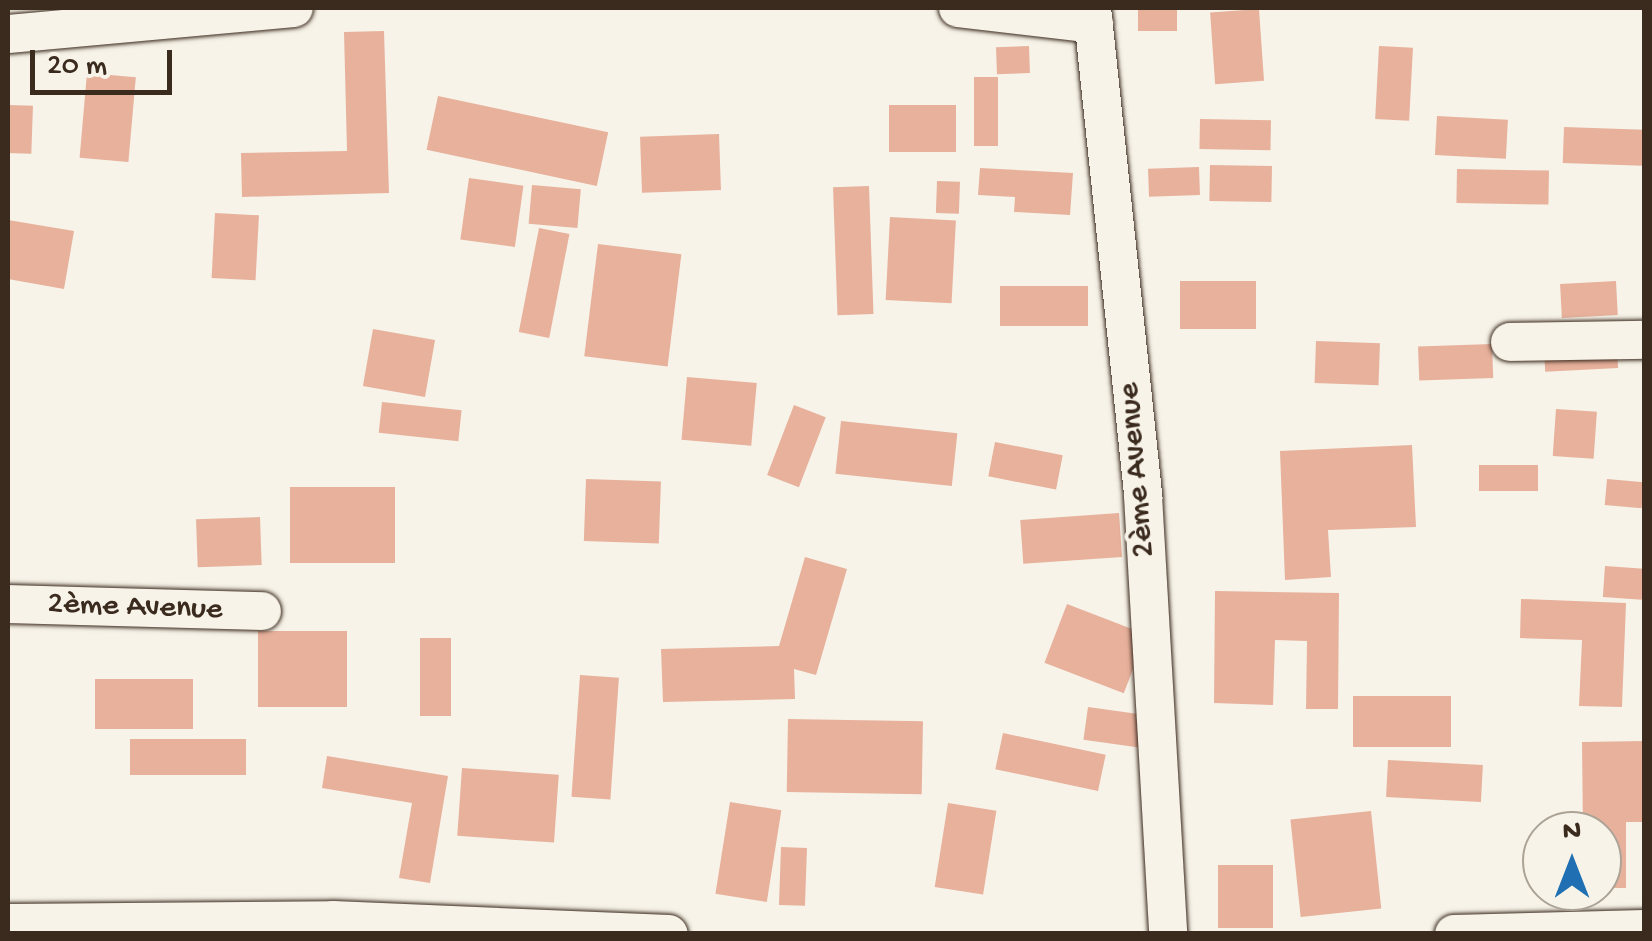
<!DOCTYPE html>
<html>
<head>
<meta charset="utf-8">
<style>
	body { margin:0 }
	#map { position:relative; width:1652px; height:941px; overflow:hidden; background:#f7f3e8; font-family:"Gochi Hand",sans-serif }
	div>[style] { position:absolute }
	.building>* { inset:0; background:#e7b19c; transform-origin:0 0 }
	.roads { filter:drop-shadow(0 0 2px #3b2a1e) drop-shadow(0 0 2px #3b2a1e) }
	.minor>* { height:38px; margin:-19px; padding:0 19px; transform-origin:19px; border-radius:19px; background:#f7f3e8 }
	span { translate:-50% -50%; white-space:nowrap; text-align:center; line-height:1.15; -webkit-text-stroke:8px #f7f3e8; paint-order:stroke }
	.street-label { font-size:32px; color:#3b2a1e }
	.frame { position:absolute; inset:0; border:10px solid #3b2a1e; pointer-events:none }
	.north { position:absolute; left:1522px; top:811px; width:100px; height:100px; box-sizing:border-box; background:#f7f3e8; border:2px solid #aca397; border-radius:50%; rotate:0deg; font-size:28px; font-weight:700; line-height:40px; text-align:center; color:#3b2a1e }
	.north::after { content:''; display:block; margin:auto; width:35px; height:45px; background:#1f6fb2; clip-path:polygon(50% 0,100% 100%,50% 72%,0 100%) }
	.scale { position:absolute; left:30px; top:50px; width:142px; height:45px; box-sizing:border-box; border:5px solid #3b2a1e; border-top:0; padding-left:12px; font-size:30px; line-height:35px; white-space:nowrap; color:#3b2a1e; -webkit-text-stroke:8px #f7f3e8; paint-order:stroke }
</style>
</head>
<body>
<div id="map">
	<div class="building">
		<div style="left:1259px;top:9px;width:72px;height:49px;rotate:86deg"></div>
		<div style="left:1177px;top:10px;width:21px;height:39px;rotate:90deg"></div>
		<div style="clip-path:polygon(384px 31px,389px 193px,242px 197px,241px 153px,347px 151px,344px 32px)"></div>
		<div style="left:1029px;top:46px;width:27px;height:33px;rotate:88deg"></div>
		<div style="left:1379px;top:46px;width:34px;height:73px;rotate:3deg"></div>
		<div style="left:87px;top:73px;width:49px;height:85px;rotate:5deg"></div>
		<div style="left:974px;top:77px;width:24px;height:69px"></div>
		<div style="left:438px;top:96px;width:174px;height:55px;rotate:12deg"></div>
		<div style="left:8px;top:105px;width:25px;height:48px;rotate:2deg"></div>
		<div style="left:889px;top:105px;width:67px;height:47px"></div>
		<div style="left:1437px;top:116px;width:71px;height:39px;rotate:3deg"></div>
		<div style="left:1200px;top:119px;width:71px;height:30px;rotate:1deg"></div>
		<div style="left:1564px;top:127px;width:80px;height:36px;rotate:2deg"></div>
		<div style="left:719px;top:134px;width:56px;height:79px;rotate:88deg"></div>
		<div style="left:1210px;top:165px;width:62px;height:36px;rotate:1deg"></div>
		<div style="left:1199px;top:167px;width:28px;height:51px;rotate:88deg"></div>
		<div style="clip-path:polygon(980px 168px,1073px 173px,1070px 215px,1014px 212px,1015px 197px,978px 195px)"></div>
		<div style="left:1457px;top:169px;width:92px;height:34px;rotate:1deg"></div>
		<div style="left:469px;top:178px;width:55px;height:62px;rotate:8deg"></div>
		<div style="left:937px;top:181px;width:23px;height:32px;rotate:2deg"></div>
		<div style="left:532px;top:185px;width:49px;height:39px;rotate:5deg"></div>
		<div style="left:869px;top:186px;width:128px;height:36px;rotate:88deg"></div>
		<div style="left:215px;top:213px;width:44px;height:65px;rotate:3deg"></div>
		<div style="left:890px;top:217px;width:66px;height:83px;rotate:3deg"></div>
		<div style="clip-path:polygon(8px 220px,74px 231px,64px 289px,8px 279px)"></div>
		<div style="left:539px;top:228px;width:31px;height:106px;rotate:11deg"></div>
		<div style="left:598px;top:244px;width:84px;height:113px;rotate:7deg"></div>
		<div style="left:1180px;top:281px;width:76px;height:48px"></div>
		<div style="left:1616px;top:281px;width:34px;height:56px;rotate:87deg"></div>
		<div style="left:1000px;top:286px;width:88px;height:40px"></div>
		<div style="left:373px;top:329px;width:63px;height:58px;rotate:10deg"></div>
		<div style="left:1316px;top:341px;width:64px;height:42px;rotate:2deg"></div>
		<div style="left:1492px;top:344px;width:34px;height:74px;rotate:88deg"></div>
		<div style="left:1617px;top:347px;width:21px;height:73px;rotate:87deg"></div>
		<div style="left:687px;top:377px;width:70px;height:63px;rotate:5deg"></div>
		<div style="left:382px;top:402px;width:80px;height:31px;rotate:6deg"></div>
		<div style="left:794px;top:405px;width:34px;height:75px;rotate:21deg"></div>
		<div style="left:1556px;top:409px;width:41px;height:47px;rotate:4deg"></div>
		<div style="left:841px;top:421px;width:117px;height:53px;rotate:6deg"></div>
		<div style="left:995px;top:442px;width:69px;height:35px;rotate:11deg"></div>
		<div style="clip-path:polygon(1412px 445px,1416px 527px,1328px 530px,1331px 577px,1285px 580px,1280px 451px)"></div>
		<div style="left:1479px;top:465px;width:59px;height:26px"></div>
		<div style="left:586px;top:479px;width:75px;height:62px;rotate:2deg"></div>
		<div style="left:1607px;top:479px;width:37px;height:26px;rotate:5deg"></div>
		<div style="left:290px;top:487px;width:105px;height:76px"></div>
		<div style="left:1119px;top:513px;width:44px;height:99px;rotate:86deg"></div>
		<div style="left:260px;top:517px;width:48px;height:64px;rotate:88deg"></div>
		<div style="clip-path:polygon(805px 557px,847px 569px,816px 675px,794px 669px,795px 699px,663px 702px,661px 649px,779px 646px)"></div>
		<div style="left:1605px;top:566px;width:39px;height:31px;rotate:4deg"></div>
		<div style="clip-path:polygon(1215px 591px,1339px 593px,1338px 709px,1306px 709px,1307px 641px,1275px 640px,1273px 705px,1214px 703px)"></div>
		<div style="clip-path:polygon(1521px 599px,1626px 603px,1622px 707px,1579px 706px,1582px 640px,1520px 638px)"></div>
		<div style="left:1067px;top:604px;width:85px;height:63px;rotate:21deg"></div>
		<div style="left:258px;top:631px;width:89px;height:76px"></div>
		<div style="left:420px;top:638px;width:31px;height:78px"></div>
		<div style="left:580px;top:675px;width:39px;height:122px;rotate:4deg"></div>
		<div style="left:193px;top:679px;width:50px;height:98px;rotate:90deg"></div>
		<div style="left:1451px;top:696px;width:51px;height:98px;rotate:90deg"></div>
		<div style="left:1088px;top:707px;width:67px;height:33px;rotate:8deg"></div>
		<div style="left:788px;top:719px;width:135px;height:73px;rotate:1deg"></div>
		<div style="left:1003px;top:733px;width:105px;height:37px;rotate:12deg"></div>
		<div style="left:130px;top:739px;width:116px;height:36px"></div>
		<div style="clip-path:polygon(1644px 741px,1644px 822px,1626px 822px,1626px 888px,1602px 888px,1602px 831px,1583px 831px,1582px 742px)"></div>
		<div style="clip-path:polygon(327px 756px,448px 776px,430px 883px,399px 878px,412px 803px,322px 788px)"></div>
		<div style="left:1388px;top:760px;width:95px;height:37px;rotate:3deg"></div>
		<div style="left:462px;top:768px;width:97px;height:68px;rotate:4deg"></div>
		<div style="left:730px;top:802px;width:52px;height:93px;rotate:9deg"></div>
		<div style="left:948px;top:803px;width:49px;height:85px;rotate:9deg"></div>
		<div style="left:1371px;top:811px;width:98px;height:81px;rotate:84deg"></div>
		<div style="left:781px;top:847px;width:26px;height:58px;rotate:2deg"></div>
		<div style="left:1218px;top:865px;width:55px;height:63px"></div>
	</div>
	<div class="roads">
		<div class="minor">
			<div style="left:958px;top:8px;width:137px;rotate:6.7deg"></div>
			<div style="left:1092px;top:8px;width:491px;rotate:84deg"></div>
			<div style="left:1143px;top:496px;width:439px;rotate:86.7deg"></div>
			<div style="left:8px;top:34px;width:287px;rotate:-5.2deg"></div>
			<div style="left:1510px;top:342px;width:134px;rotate:-0.9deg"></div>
			<div style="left:8px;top:604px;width:254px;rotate:1.6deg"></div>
			<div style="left:8px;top:923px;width:325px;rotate:-0.5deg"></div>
			<div style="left:333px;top:920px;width:336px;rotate:2.4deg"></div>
			<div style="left:1454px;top:934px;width:190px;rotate:-1.5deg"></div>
		</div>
	</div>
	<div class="street-label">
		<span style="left:1138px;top:470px;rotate:-95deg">2ème Avenue</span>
		<span style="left:135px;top:608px;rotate:2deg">2ème Avenue</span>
	</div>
	<div class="frame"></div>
	<div class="north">N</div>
	<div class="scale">20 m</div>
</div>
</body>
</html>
